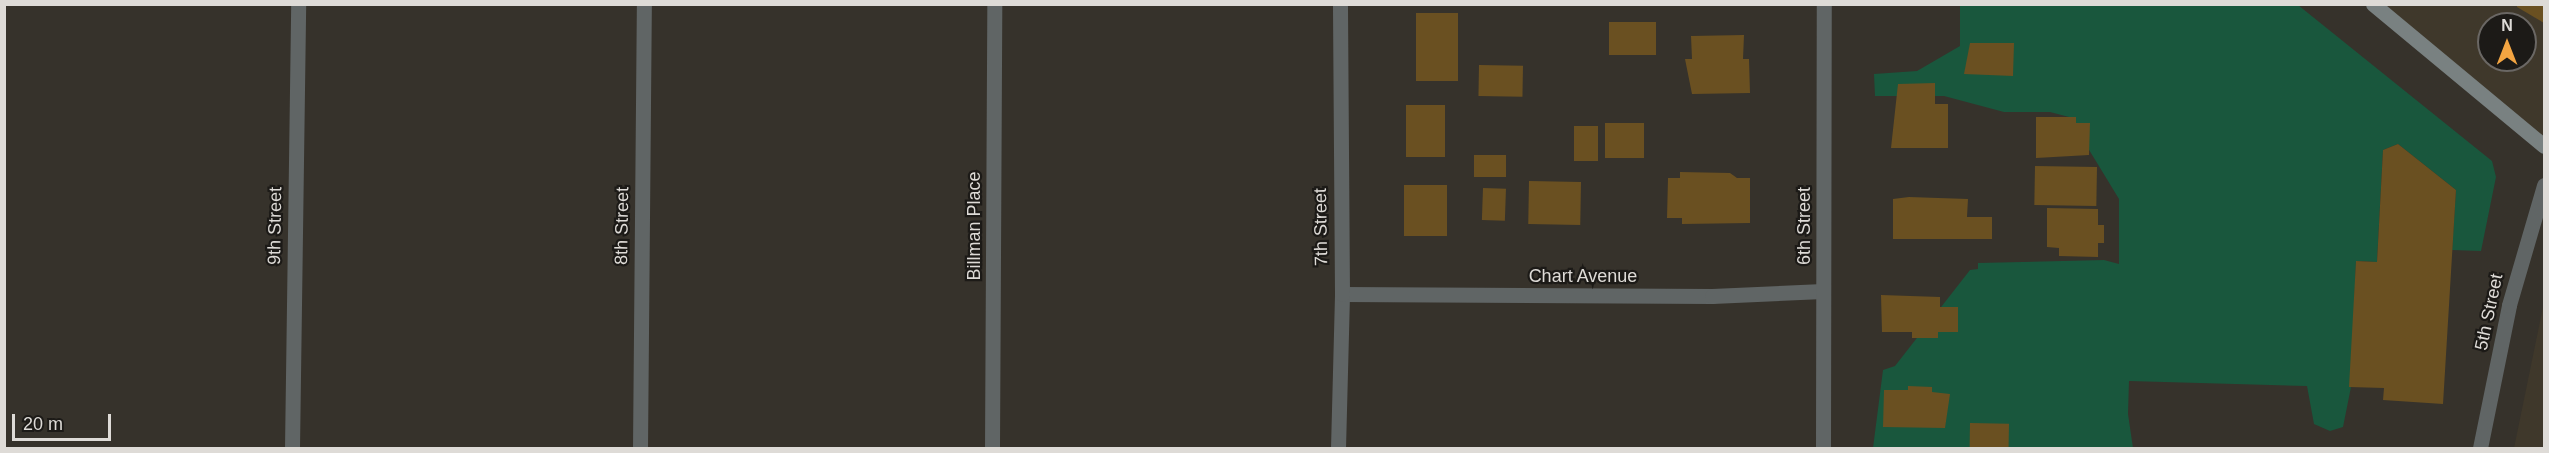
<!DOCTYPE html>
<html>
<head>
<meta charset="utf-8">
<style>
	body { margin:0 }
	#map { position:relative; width:2549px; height:453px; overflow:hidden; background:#36322b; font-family:Arial,sans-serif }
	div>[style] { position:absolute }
	.built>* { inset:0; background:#3f382b }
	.green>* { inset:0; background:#19573d }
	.building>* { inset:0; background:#6a5021; transform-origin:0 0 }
	.minor>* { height:15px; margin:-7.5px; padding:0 7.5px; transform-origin:7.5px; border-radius:7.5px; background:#606565 }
	.secondary>* { height:15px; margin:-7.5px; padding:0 7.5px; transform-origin:7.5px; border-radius:7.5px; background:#798181 }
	span { translate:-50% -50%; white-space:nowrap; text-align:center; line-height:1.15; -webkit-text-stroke:4.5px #1c1a17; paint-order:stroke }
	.street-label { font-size:18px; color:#dedbd7 }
	.frame { position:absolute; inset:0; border:6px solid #dedbd7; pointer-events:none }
	.north { position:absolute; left:2477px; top:12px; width:60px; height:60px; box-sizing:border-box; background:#1c1a17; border:2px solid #6a6764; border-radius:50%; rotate:0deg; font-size:16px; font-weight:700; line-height:24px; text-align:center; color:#dedbd7 }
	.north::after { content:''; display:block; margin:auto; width:21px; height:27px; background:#f3a542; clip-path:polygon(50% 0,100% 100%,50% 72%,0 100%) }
	.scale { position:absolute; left:12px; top:414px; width:99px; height:27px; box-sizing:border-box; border:3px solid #dedbd7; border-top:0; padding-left:8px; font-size:18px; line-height:21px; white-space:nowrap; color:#dedbd7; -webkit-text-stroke:4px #1c1a17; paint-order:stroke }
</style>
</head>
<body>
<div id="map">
	<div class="built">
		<div style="clip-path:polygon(evenodd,2373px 5px,2544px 5px,2544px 146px,2373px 5px,2489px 24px,2525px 24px,2525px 60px,2489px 60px,2489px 24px)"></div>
		<div style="clip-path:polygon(2544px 302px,2544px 448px,2514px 448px)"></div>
	</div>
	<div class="green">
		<div style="clip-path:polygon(1960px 5px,2298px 5px,2492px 161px,2496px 177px,2481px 251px,2452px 250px,2456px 190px,2398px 144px,2383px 150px,2377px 262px,2356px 261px,2351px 387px,2343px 427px,2330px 431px,2314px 424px,2307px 386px,2129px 381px,2128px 414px,2133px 448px,1873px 448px,1883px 370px,1895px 366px,1970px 270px,1978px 269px,1978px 263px,2104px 260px,2119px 264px,2119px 199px,2069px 117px,2050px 112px,2004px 112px,1944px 96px,1875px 96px,1874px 74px,1917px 71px,1960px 46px)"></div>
	</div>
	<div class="building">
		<div style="clip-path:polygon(2517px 4px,2544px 4px,2544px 23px,2517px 7px)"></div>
		<div style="left:1416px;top:13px;width:42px;height:68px"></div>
		<div style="left:1609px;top:22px;width:47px;height:33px"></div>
		<div style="clip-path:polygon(1744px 35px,1743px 59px,1749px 59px,1750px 93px,1692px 94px,1685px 59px,1692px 59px,1691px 36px)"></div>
		<div style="clip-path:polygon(1970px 43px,2014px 43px,2013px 76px,1964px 74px)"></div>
		<div style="left:1479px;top:65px;width:44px;height:31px;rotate:1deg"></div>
		<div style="clip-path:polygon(1935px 83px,1935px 104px,1948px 104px,1948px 148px,1891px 148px,1898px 84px)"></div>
		<div style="left:1445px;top:105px;width:52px;height:39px;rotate:90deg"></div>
		<div style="clip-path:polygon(2036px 117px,2076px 117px,2076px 123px,2090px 123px,2089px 155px,2036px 158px)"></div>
		<div style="left:1605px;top:123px;width:39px;height:35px"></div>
		<div style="left:1598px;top:126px;width:35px;height:24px;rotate:90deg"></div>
		<div style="clip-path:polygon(2398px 144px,2456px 190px,2443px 404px,2383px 400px,2384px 388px,2349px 387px,2356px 261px,2377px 262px,2383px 150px)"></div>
		<div style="left:1474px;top:155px;width:32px;height:22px"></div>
		<div style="left:2035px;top:166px;width:62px;height:39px;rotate:1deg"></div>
		<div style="clip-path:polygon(1680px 172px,1730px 173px,1737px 178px,1750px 178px,1750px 223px,1682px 224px,1682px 218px,1667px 218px,1668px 178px,1680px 178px)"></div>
		<div style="left:1529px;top:181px;width:52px;height:43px;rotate:1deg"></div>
		<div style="left:1404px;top:185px;width:43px;height:51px"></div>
		<div style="left:1483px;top:188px;width:23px;height:32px;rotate:2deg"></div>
		<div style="clip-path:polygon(1909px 197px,1968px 199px,1967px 217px,1992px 217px,1992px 239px,1893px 239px,1893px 199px)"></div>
		<div style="clip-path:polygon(2047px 208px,2098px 209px,2098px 225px,2104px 225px,2104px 243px,2098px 243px,2098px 257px,2059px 256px,2059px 248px,2047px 247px)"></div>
		<div style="clip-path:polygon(1881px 295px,1940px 297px,1940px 307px,1958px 307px,1958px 332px,1938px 332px,1938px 338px,1912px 338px,1912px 332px,1882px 332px)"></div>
		<div style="clip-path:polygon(1908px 386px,1932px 387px,1932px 392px,1950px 394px,1945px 428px,1883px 427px,1884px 390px,1908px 390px)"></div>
		<div style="left:1970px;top:423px;width:39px;height:25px;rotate:1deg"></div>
	</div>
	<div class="minor">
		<div style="left:1342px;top:294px;width:370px;rotate:0.3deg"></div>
		<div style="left:1712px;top:296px;width:111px;rotate:-2.6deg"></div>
		<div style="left:292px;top:448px;width:444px;rotate:-89.2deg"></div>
		<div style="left:640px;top:448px;width:444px;rotate:-89.5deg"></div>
		<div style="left:992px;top:448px;width:444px;rotate:-89.7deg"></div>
		<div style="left:1338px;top:448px;width:154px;rotate:-88.5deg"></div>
		<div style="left:1342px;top:294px;width:290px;rotate:-90.4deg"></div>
		<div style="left:1823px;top:448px;width:444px;rotate:-89.9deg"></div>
		<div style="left:2480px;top:448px;width:146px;rotate:-78.5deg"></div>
		<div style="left:2509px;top:305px;width:125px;rotate:-73.7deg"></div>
	</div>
	<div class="secondary">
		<div style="left:2373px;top:4px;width:222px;rotate:39.7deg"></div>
	</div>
	<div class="street-label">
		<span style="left:275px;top:226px;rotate:-89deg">9th Street</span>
		<span style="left:622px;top:226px;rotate:-89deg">8th Street</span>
		<span style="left:974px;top:226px;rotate:-90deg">Billman Place</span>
		<span style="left:1804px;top:226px;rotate:-90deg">6th Street</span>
		<span style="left:1321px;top:227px;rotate:-91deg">7th Street</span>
		<span style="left:1583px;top:276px">Chart Avenue</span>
		<span style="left:2489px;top:312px;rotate:-78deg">5th Street</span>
	</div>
	<div class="frame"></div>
	<div class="north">N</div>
	<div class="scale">20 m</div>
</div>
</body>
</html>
